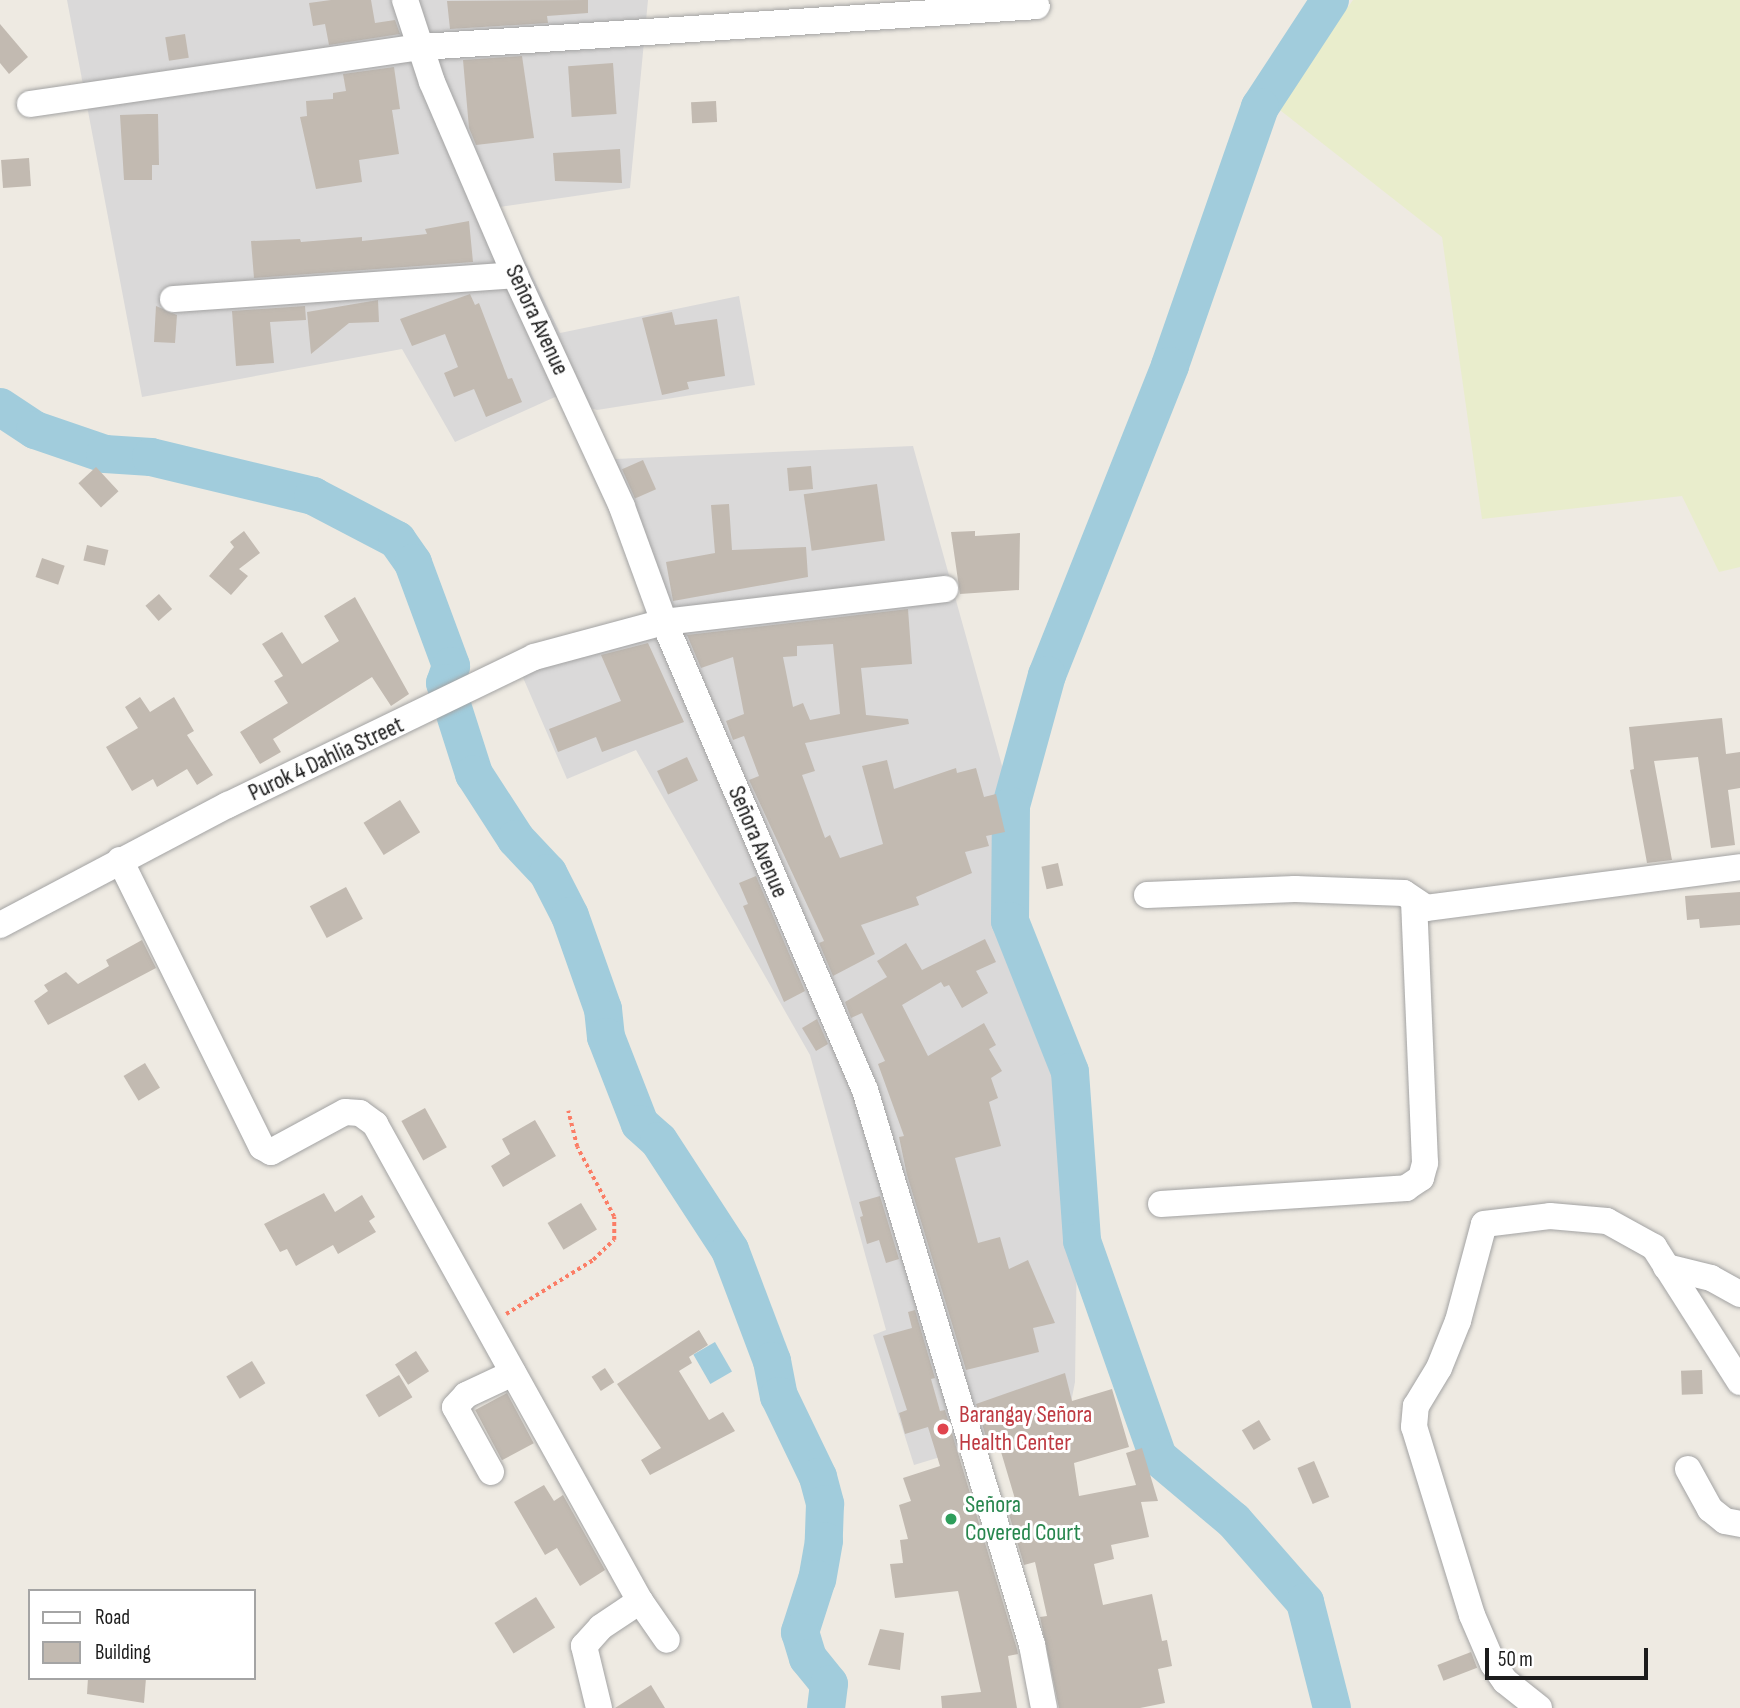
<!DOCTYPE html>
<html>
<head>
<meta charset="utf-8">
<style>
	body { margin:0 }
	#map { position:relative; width:1740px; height:1708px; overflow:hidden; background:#eeeae2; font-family:"Sofia Sans Condensed",sans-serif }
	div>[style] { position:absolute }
	.residential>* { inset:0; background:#dad9d9 }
	.farmland>* { inset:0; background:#e9edcc }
	.water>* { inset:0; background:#a1ccdc; transform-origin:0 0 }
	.river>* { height:38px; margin:-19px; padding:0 19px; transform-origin:19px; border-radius:19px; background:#a1ccdc }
	.building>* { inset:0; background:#c2bab1; transform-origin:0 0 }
	.path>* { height:3.5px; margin-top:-1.75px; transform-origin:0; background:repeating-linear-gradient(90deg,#fb7d66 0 3.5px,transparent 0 7px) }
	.roads { filter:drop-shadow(0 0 2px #a3a3a3) drop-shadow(0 0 2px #a3a3a3) }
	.minor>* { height:26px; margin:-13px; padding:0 13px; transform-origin:13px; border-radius:13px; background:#fff }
	.dots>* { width:19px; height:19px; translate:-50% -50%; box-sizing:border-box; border:4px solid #fff; border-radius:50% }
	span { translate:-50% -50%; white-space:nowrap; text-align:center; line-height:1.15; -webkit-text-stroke:6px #fff; paint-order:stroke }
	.street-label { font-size:24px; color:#1c1c1c }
	.health-label { font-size:24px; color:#be3a42 }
	.left { translate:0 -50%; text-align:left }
	.leisure-label { font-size:24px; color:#27864d }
	.legend { position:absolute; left:28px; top:1589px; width:228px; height:91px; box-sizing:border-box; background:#fff; border:2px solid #a4a4a4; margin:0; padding:9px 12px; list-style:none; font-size:21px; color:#1c1c1c }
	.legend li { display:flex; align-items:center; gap:14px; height:35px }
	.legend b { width:35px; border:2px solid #a4a4a4 }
	.scale { position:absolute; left:1485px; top:1648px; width:163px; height:32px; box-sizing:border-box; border:4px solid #1c1c1c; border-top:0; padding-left:9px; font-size:21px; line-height:24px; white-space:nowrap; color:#1c1c1c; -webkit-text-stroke:5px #fff; paint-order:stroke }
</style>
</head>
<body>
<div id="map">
	<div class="residential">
		<div style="clip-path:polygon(67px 0,648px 0,630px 188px,499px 207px,560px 333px,739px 296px,755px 385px,597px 410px,555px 397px,455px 442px,402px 349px,142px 397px)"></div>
		<div style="clip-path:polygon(913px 446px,1006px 780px,1008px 921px,1065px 1072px,1077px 1242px,1075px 1382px,1068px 1418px,914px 1465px,873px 1335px,886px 1330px,810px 1055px,636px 750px,567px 779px,518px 666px,667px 614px,608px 464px,615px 459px)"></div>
	</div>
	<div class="farmland">
		<div style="clip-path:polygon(1353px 0,1740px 0,1740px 567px,1719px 572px,1682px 496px,1482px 519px,1442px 237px,1276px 107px)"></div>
	</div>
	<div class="water">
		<div style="left:715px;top:1342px;width:34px;height:25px;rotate:60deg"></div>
	</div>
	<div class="river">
		<div style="left:1330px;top:0;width:128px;rotate:123.2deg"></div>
		<div style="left:1260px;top:107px;width:274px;rotate:109.2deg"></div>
		<div style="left:1170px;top:366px;width:333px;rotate:111.7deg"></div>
		<div style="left:1047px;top:675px;width:136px;rotate:105.4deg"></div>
		<div style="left:1011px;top:806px;width:115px;rotate:90.5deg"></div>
		<div style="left:1010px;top:921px;width:162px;rotate:68.3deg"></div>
		<div style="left:1070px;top:1072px;width:169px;rotate:85.9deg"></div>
		<div style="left:1082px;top:1241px;width:229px;rotate:70.6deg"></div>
		<div style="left:1158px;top:1457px;width:99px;rotate:40.1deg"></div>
		<div style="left:1234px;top:1521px;width:108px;rotate:48.8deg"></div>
		<div style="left:1305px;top:1602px;width:109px;rotate:75.7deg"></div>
		<div style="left:0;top:407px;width:42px;rotate:33.3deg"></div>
		<div style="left:35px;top:430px;width:74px;rotate:18.9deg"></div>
		<div style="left:105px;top:454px;width:46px;rotate:3.7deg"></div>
		<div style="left:151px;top:457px;width:167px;rotate:13.5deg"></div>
		<div style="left:313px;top:496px;width:95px;rotate:27.6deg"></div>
		<div style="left:397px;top:540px;width:28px;rotate:55deg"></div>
		<div style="left:413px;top:563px;width:110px;rotate:69.7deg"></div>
		<div style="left:451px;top:666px;width:18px;rotate:109deg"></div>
		<div style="left:445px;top:683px;width:96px;rotate:72.3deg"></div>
		<div style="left:474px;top:774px;width:77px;rotate:57.1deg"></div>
		<div style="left:516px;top:839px;width:47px;rotate:46.7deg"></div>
		<div style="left:548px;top:873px;width:48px;rotate:62.9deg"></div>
		<div style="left:570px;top:916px;width:99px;rotate:70.5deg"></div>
		<div style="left:603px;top:1009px;width:28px;rotate:84deg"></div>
		<div style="left:606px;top:1037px;width:93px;rotate:68.7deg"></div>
		<div style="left:640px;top:1124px;width:25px;rotate:42deg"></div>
		<div style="left:659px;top:1141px;width:130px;rotate:56.9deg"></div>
		<div style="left:730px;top:1250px;width:119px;rotate:69.3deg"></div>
		<div style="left:772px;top:1361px;width:36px;rotate:79deg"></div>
		<div style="left:779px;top:1396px;width:90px;rotate:64.3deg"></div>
		<div style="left:818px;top:1477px;width:28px;rotate:75deg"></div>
		<div style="left:825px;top:1504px;width:37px;rotate:92deg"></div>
		<div style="left:824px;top:1541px;width:39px;rotate:100deg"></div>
		<div style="left:817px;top:1579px;width:56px;rotate:107.8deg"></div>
		<div style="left:800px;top:1632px;width:27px;rotate:73deg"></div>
		<div style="left:808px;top:1658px;width:33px;rotate:51deg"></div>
		<div style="left:829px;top:1684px;width:24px;rotate:97deg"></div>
	</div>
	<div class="building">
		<div style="clip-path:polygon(331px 0,371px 0,375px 23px,395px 20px,400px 34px,329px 45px,325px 24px,313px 26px,309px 3px)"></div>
		<div style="clip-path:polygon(588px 0,588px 13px,547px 16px,548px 23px,450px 29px,447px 1px)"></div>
		<div style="clip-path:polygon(0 24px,28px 57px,9px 74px,0 63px)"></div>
		<div style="left:185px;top:34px;width:24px;height:20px;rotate:81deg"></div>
		<div style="clip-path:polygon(522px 56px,534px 138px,476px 145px,469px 128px,463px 60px)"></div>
		<div style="left:613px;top:63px;width:51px;height:45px;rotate:86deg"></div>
		<div style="clip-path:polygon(394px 67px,400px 109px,392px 110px,399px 154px,359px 160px,362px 182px,316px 189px,300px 117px,307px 116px,306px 101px,333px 99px,333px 93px,346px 91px,343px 74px)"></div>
		<div style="left:716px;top:101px;width:21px;height:25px;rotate:87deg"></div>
		<div style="clip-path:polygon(148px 114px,158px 114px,159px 165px,152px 165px,152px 180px,124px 180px,120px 115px)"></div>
		<div style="clip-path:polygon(620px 149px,622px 183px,555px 181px,553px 153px)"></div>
		<div style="left:29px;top:158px;width:28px;height:28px;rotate:86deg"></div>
		<div style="clip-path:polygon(469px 221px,473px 262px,254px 278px,251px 241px,300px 239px,301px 242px,362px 237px,362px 241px,427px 234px,425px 229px)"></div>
		<div style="clip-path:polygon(470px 294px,475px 305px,479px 303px,508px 379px,512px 378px,522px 402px,486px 417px,474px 389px,454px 397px,444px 373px,458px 367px,445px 334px,412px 346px,400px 319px)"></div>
		<div style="clip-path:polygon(378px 300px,379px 322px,349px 323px,311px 354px,307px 312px)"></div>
		<div style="clip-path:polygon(156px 306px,177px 315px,175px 343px,154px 342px)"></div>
		<div style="clip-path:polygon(305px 306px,306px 320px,270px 322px,274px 363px,236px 366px,232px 311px)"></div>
		<div style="clip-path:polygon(672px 312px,675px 325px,717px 319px,725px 376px,687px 382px,689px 389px,662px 395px,642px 318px)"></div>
		<div style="left:643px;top:460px;width:32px;height:23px;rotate:66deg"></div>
		<div style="left:811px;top:466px;width:23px;height:24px;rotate:85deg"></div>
		<div style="left:96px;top:467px;width:33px;height:24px;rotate:47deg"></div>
		<div style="left:877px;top:484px;width:57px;height:74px;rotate:82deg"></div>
		<div style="clip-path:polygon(729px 504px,732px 550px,806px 547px,808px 577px,673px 601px,666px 562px,715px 553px,711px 505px)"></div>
		<div style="clip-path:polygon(244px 531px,260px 553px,239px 569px,248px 576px,231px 595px,209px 576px,234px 547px,230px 542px)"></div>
		<div style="clip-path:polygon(975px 531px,975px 536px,1020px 533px,1019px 590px,960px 594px,951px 532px)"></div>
		<div style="left:87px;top:545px;width:22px;height:16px;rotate:13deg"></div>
		<div style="left:42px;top:558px;width:24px;height:20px;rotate:19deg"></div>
		<div style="left:159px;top:594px;width:20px;height:18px;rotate:49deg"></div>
		<div style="clip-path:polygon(355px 597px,409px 694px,391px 706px,372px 677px,273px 739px,281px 752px,260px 764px,240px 732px,288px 703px,274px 681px,283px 676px,262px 644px,282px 632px,302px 664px,339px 641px,324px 616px)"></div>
		<div style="clip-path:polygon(evenodd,908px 609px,912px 664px,861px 668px,866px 715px,908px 719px,909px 724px,805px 743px,815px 771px,802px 775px,825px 838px,830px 835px,840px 858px,883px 844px,862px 766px,887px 760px,894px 789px,956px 768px,957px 773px,976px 768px,984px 797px,996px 794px,1005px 832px,986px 836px,989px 846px,965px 852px,972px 873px,916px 897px,919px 905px,861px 925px,875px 954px,833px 976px,819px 943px,824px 941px,749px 780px,759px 776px,744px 736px,733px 740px,726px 721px,744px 714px,733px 657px,701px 668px,687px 635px,908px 609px,833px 644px,840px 714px,810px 720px,803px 703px,793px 707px,783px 657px,797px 656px,797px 646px,833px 644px)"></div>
		<div style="clip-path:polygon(648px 643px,684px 722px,602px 752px,596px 737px,558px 752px,549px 729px,621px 701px,601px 655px)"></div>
		<div style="clip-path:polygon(140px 697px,150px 712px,174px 697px,194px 731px,187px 735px,213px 775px,197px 785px,187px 769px,157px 787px,153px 779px,132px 791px,106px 747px,138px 728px,125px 707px)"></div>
		<div style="clip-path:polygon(1722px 718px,1726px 754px,1740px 752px,1740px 788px,1728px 790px,1735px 845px,1711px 848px,1698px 757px,1654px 761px,1672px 860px,1647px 863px,1630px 770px,1634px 769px,1629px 727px)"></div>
		<div style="left:687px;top:757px;width:26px;height:33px;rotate:65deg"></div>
		<div style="left:400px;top:800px;width:38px;height:43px;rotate:58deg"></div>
		<div style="left:1058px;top:863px;width:23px;height:17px;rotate:77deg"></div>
		<div style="clip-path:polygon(756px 876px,805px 991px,784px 1002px,743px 906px,748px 904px,739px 883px)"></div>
		<div style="left:346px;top:887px;width:36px;height:41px;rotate:62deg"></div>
		<div style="clip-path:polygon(1740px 892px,1740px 925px,1700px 928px,1699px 919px,1687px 920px,1685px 896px)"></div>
		<div style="clip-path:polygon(985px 939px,996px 962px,976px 971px,988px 993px,962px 1008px,949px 985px,944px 987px,941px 982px,902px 1005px,928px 1056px,984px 1023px,996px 1045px,989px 1049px,1002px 1071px,991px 1078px,998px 1098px,989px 1102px,1001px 1146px,955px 1158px,978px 1243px,1000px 1237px,1009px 1269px,1028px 1260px,1055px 1323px,1033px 1328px,1039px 1352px,966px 1370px,907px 1175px,899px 1137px,904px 1136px,878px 1064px,885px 1061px,862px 1013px,851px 1018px,845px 1002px,887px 977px,877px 961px,906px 943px,922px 970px)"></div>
		<div style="clip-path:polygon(142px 940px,156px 968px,48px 1025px,34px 1001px,48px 991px,44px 985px,66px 972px,78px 984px,109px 966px,106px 960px)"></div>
		<div style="clip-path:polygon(817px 1019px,828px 1044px,816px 1051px,802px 1028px)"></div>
		<div style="left:145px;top:1063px;width:29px;height:25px;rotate:59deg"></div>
		<div style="left:425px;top:1108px;width:45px;height:27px;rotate:61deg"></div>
		<div style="clip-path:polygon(535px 1120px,556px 1156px,503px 1187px,491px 1166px,510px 1154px,502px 1139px)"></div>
		<div style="clip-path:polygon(324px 1193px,335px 1212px,362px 1195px,375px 1217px,369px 1221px,376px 1232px,338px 1254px,333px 1245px,296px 1266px,287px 1249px,280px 1252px,264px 1224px)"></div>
		<div style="clip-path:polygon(880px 1196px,899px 1259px,886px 1263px,879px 1240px,867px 1244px,860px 1217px,863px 1216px,859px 1202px)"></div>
		<div style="left:581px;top:1203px;width:31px;height:39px;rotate:59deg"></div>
		<div style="clip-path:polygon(915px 1310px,935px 1378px,931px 1379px,940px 1411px,945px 1410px,1017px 1649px,1018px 1654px,1008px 1656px,1017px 1708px,942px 1708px,941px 1696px,981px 1692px,958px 1591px,895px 1598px,890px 1564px,903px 1563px,900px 1540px,908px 1539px,899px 1505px,911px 1501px,903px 1478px,940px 1466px,928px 1427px,905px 1434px,899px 1413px,907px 1410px,883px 1336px,912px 1328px,908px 1312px)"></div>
		<div style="clip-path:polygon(699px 1330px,708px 1345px,689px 1357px,692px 1363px,679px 1371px,709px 1420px,723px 1412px,735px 1431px,650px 1475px,641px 1460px,661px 1448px,617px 1384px)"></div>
		<div style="left:416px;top:1351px;width:24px;height:25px;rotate:57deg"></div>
		<div style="left:252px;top:1361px;width:26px;height:30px;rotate:59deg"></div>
		<div style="left:605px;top:1368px;width:17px;height:16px;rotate:57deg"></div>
		<div style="left:1702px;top:1370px;width:24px;height:21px;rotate:88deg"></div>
		<div style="clip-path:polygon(1065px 1373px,1072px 1401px,1112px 1389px,1129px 1447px,1074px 1463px,1079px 1496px,1136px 1485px,1126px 1453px,1142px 1448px,1158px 1501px,1141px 1502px,1149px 1537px,1111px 1545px,1114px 1559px,1094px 1564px,1103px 1605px,1152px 1594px,1162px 1641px,1167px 1640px,1172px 1666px,1158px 1669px,1165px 1703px,1140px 1708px,1059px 1708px,1040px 1617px,1047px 1616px,1035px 1562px,1024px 1565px,1008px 1511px,1018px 1509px,996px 1435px,986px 1437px,976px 1404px)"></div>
		<div style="left:399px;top:1375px;width:26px;height:39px;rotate:59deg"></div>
		<div style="left:507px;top:1393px;width:57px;height:36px;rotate:62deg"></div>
		<div style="left:1259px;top:1420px;width:23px;height:20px;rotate:59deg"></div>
		<div style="left:1314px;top:1461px;width:39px;height:18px;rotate:67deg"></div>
		<div style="clip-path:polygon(544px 1485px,554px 1501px,563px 1495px,605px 1570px,580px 1586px,557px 1548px,545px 1555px,514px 1502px)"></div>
		<div style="left:536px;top:1597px;width:36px;height:49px;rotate:58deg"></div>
		<div style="clip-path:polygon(880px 1629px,904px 1633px,900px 1670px,868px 1665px)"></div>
		<div style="left:1471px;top:1652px;width:17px;height:36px;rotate:69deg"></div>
		<div style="clip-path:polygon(88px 1678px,146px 1678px,144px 1703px,87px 1694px)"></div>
		<div style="clip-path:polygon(651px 1685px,665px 1708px,615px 1708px)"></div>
	</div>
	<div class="path">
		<div style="left:506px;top:1314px;width:102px;rotate:-31.8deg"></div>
		<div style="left:593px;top:1260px;width:29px;rotate:-44deg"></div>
		<div style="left:614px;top:1240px;width:23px;rotate:-90deg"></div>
		<div style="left:614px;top:1217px;width:79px;rotate:-117.9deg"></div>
		<div style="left:577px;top:1147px;width:37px;rotate:-104deg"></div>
	</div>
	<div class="roads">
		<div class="minor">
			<div style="left:405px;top:0;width:86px;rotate:71.8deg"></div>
			<div style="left:432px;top:82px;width:210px;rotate:66.7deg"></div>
			<div style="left:515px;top:275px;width:255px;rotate:65.2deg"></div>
			<div style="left:622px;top:507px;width:122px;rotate:69.9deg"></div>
			<div style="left:664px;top:622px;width:509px;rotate:66.76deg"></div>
			<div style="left:865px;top:1090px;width:580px;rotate:73.25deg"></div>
			<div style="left:1032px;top:1645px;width:64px;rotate:79.2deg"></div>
			<div style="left:30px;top:104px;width:396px;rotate:-8.3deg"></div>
			<div style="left:422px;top:47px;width:616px;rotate:-3.81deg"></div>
			<div style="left:173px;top:299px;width:343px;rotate:-4deg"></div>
			<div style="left:120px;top:860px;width:320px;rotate:63.7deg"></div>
			<div style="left:262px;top:1147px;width:10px;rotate:29deg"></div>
			<div style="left:271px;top:1152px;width:84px;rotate:-28.4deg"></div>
			<div style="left:345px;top:1112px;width:15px;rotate:4deg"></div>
			<div style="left:360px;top:1113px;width:19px;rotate:36deg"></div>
			<div style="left:375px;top:1124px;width:546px;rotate:60.95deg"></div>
			<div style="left:640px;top:1601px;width:47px;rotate:55.3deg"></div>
			<div style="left:1147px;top:895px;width:148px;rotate:-2.3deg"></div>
			<div style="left:1295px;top:889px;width:109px;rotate:2.1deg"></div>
			<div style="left:1404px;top:893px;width:27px;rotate:34deg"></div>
			<div style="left:1426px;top:908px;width:317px;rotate:-7.4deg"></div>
			<div style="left:0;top:925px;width:258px;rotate:-27.8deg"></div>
			<div style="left:228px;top:805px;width:340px;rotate:-25.8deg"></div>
			<div style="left:534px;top:657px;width:135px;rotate:-15.1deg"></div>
			<div style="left:664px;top:622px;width:283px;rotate:-6.7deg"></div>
			<div style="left:1161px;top:1204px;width:246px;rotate:-3.7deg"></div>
			<div style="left:1406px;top:1188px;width:18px;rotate:-34deg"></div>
			<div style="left:1421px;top:1178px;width:16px;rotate:-75deg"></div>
			<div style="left:1425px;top:1163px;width:260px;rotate:-92.4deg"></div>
			<div style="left:1666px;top:1267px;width:46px;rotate:13.7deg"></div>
			<div style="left:1711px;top:1278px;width:33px;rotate:29deg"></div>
			<div style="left:1688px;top:1469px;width:46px;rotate:61.2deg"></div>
			<div style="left:1710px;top:1509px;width:19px;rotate:39deg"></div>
			<div style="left:1725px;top:1521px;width:15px;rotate:11deg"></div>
			<div style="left:491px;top:1472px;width:74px;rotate:-119deg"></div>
			<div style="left:455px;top:1407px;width:16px;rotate:-47deg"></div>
			<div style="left:466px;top:1395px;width:52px;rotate:-25.1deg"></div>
			<div style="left:599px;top:1708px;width:64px;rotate:-103.6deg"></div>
			<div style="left:584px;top:1646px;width:25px;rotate:-48deg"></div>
			<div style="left:601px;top:1627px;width:47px;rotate:-33.7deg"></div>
			<div style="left:1539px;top:1708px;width:43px;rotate:-141.5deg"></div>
			<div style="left:1505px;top:1681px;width:21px;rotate:-125deg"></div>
			<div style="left:1493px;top:1664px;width:53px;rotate:-113.2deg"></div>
			<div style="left:1472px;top:1615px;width:197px;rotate:-107.1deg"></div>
			<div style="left:1414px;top:1427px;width:21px;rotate:-85deg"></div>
			<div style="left:1416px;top:1406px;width:44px;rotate:-58.8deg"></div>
			<div style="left:1439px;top:1368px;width:51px;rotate:-68deg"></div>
			<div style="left:1458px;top:1321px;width:100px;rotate:-75deg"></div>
			<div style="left:1484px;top:1224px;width:66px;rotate:-6.9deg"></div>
			<div style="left:1550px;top:1216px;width:57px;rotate:5deg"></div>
			<div style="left:1607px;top:1221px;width:54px;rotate:29deg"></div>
			<div style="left:1654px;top:1247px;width:160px;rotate:57.5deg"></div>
		</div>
	</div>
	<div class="dots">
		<div style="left:943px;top:1429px;background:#e0444e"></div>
		<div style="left:951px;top:1519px;background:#2e9e5b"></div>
	</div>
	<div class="street-label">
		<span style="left:537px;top:320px;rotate:65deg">Señora Avenue</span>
		<span style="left:326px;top:759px;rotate:-25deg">Purok 4 Dahlia Street</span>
		<span style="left:758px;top:842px;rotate:67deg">Señora Avenue</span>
	</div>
	<div class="health-label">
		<span class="left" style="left:959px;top:1429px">Barangay Señora<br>Health Center</span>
	</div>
	<div class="leisure-label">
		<span class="left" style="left:965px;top:1519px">Señora<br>Covered Court</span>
	</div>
	<ul class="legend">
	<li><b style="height:9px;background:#fff"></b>Road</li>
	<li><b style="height:19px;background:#c2bab1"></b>Building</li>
	</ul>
	<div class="scale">50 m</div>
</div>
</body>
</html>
